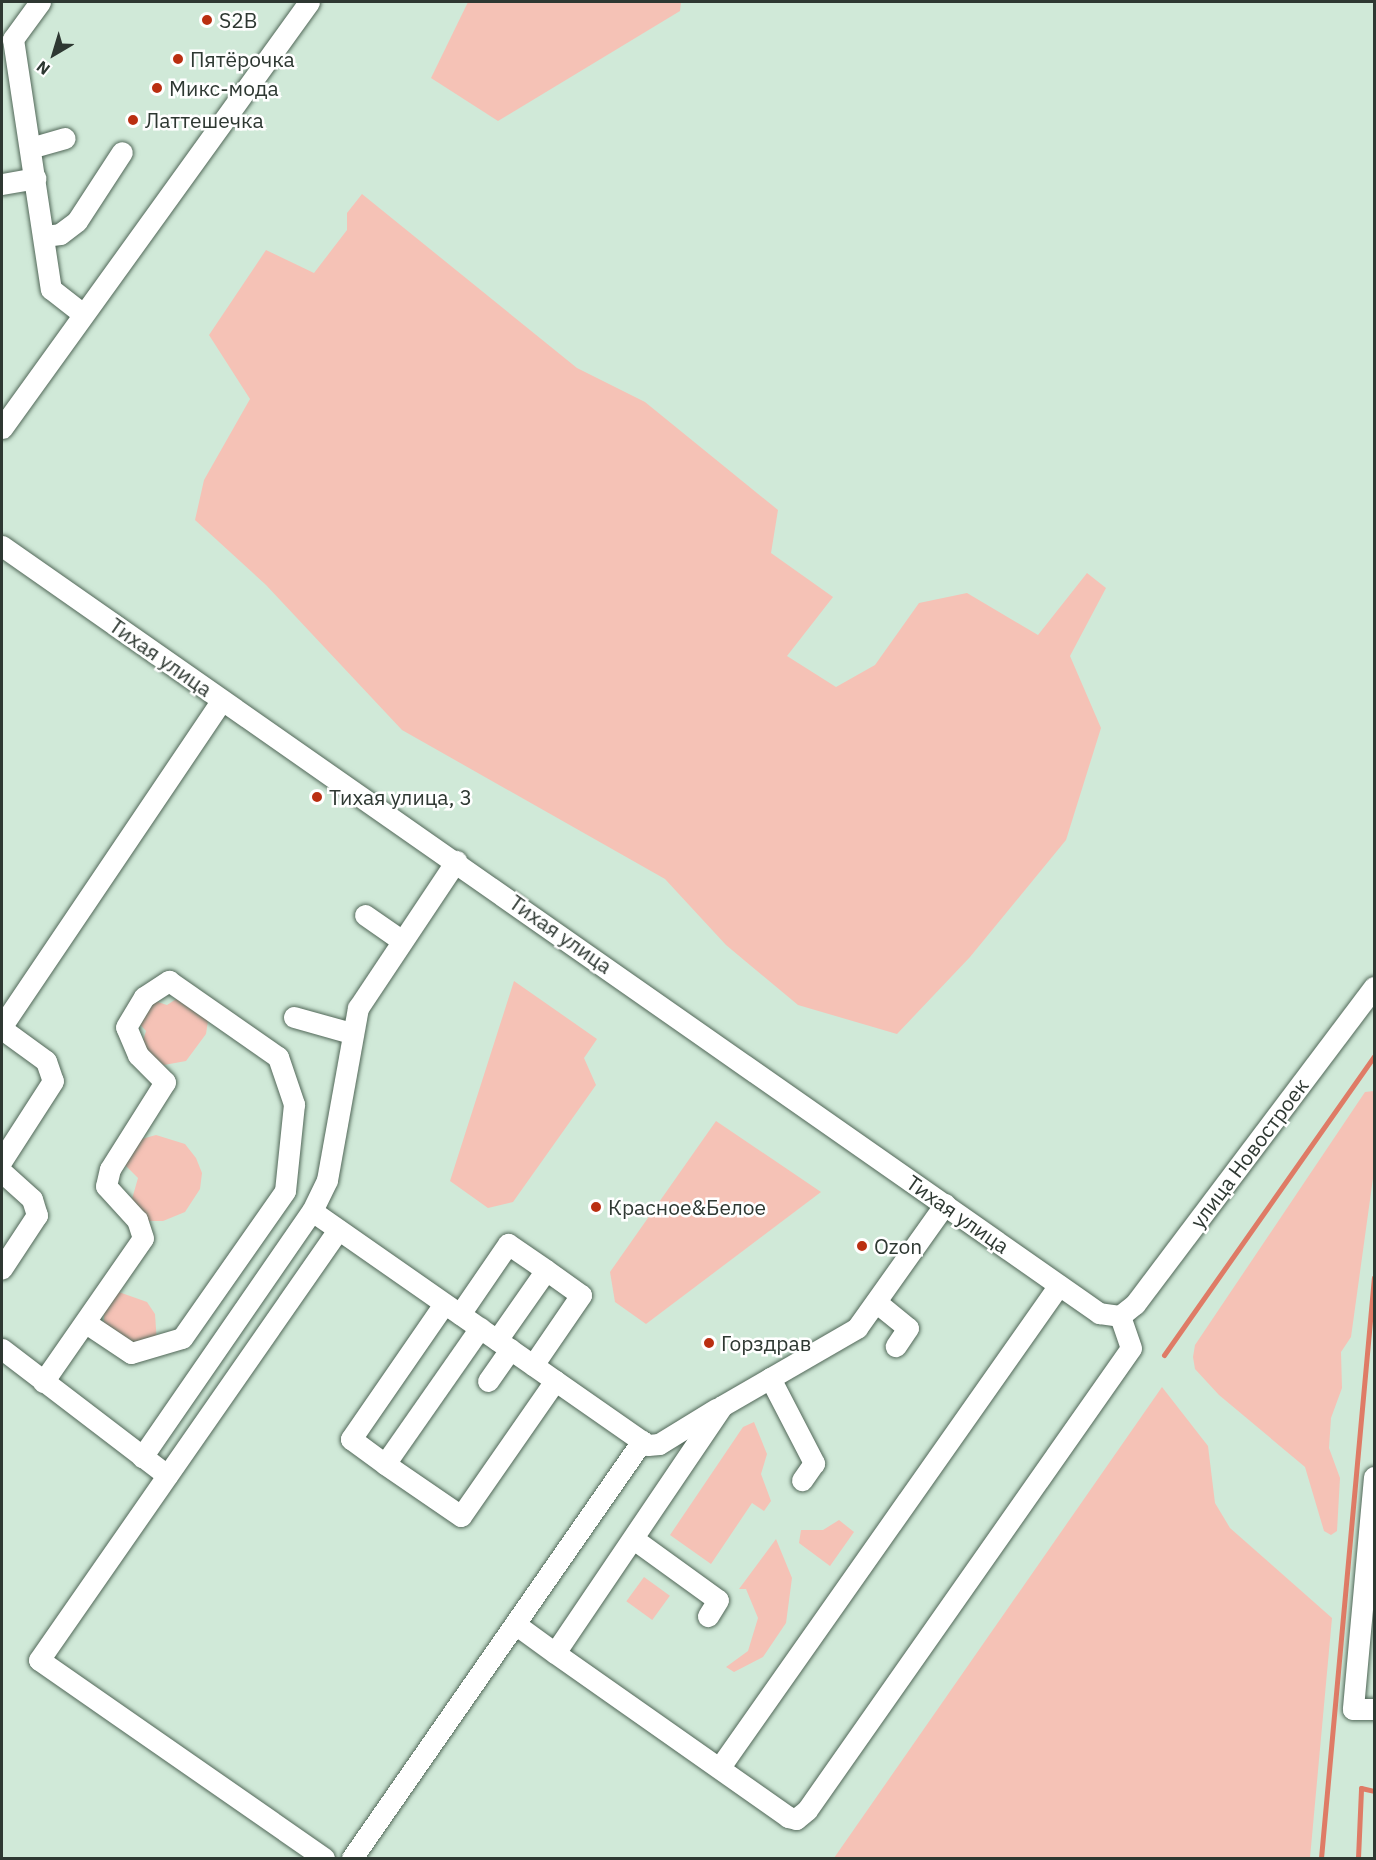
<!DOCTYPE html>
<html>
<head>
<meta charset="utf-8">
<style>
	body { margin:0 }
	#map { position:relative; width:1376px; height:1860px; overflow:hidden; background:#d0e9d8; font-family:"IBM Plex Sans",sans-serif }
	div>[style] { position:absolute }
	.green>* { inset:0; background:#f5c2b6; transform-origin:0 0 }
	.stream>* { height:5px; margin:-2.5px; padding:0 2.5px; transform-origin:2.5px; border-radius:2.5px; background:#df7b66 }
	.roads { filter:drop-shadow(0 0 2px #516758) drop-shadow(0 0 2px #516758) }
	.minor>* { height:21px; margin:-10.5px; padding:0 10.5px; transform-origin:10.5px; border-radius:10.5px; background:#fff }
	.dots>* { width:16px; height:16px; translate:-50% -50%; box-sizing:border-box; border:3px solid #fff; border-radius:50% }
	span { translate:-50% -50%; white-space:nowrap; text-align:center; line-height:1.15; -webkit-text-stroke:5px #fff; paint-order:stroke }
	.poi-label { font-size:21px; color:#2e3832 }
	.left { translate:0 -50%; text-align:left }
	.street-label { font-size:21px; color:#2e3832 }
	.frame { position:absolute; inset:0; border:3px solid #2e3832; pointer-events:none }
	.north { position:absolute; left:24px; top:24px; width:60px; height:60px; -webkit-text-stroke:4px #fff; paint-order:stroke; rotate:218deg; font-size:16px; font-weight:700; line-height:24px; text-align:center; color:#2e3832 }
	.north::after { content:''; display:block; margin:auto; width:21px; height:27px; background:#2e3832; clip-path:polygon(50% 0,100% 100%,50% 72%,0 100%) }
</style>
</head>
<body>
<div id="map">
	<div class="green">
		<div style="clip-path:polygon(468px 2px,681px 2px,680px 11px,498px 121px,431px 78px)"></div>
		<div style="clip-path:polygon(362px 194px,577px 368px,645px 402px,778px 510px,771px 553px,833px 597px,787px 656px,836px 687px,875px 665px,919px 603px,967px 593px,1038px 635px,1087px 573px,1106px 588px,1070px 656px,1101px 728px,1066px 840px,970px 957px,897px 1034px,798px 1005px,726px 945px,665px 879px,402px 730px,266px 585px,195px 520px,204px 480px,250px 399px,209px 335px,266px 250px,314px 273px,347px 230px,347px 213px)"></div>
		<div style="clip-path:polygon(514px 981px,597px 1039px,584px 1058px,596px 1085px,513px 1202px,488px 1208px,450px 1181px)"></div>
		<div style="clip-path:polygon(184px 994px,208px 1021px,206px 1034px,186px 1061px,164px 1065px,141px 1047px,146px 1031px,137px 1021px,152px 1000px,167px 1005px)"></div>
		<div style="clip-path:polygon(1374px 1091px,1374px 1171px,1351px 1337px,1341px 1352px,1342px 1388px,1331px 1418px,1329px 1448px,1340px 1478px,1337px 1531px,1331px 1535px,1324px 1531px,1305px 1467px,1219px 1395px,1195px 1369px,1193px 1357px,1195px 1345px,1365px 1092px)"></div>
		<div style="clip-path:polygon(716px 1121px,821px 1192px,646px 1324px,615px 1302px,610px 1272px)"></div>
		<div style="clip-path:polygon(156px 1135px,185px 1144px,196px 1158px,202px 1173px,200px 1189px,185px 1212px,163px 1221px,145px 1221px,130px 1206px,138px 1178px,122px 1162px,138px 1140px)"></div>
		<div style="clip-path:polygon(116px 1291px,147px 1302px,155px 1314px,157px 1343px,136px 1349px,104px 1328px,104px 1307px)"></div>
		<div style="clip-path:polygon(1162px 1387px,1208px 1446px,1215px 1503px,1230px 1528px,1332px 1618px,1310px 1858px,834px 1858px)"></div>
		<div style="clip-path:polygon(754px 1422px,767px 1454px,761px 1474px,771px 1501px,764px 1511px,752px 1503px,711px 1564px,670px 1535px,743px 1427px)"></div>
		<div style="clip-path:polygon(839px 1520px,854px 1532px,830px 1566px,799px 1543px,801px 1530px,823px 1530px)"></div>
		<div style="clip-path:polygon(776px 1539px,792px 1578px,786px 1623px,763px 1657px,734px 1672px,726px 1667px,748px 1651px,758px 1618px,746px 1589px,739px 1589px)"></div>
		<div style="left:644px;top:1577px;width:32px;height:30px;rotate:36deg"></div>
	</div>
	<div class="stream">
		<div style="left:1164px;top:1355px;width:365px;rotate:-54.9deg"></div>
		<div style="left:1321px;top:1858px;width:583px;rotate:-84.79deg"></div>
		<div style="left:1358px;top:1858px;width:70px;rotate:-87.5deg"></div>
		<div style="left:1361px;top:1788px;width:13px;rotate:13deg"></div>
	</div>
	<div class="roads">
		<div class="minor">
			<div style="left:40px;top:2px;width:46px;rotate:126.1deg"></div>
			<div style="left:13px;top:39px;width:253px;rotate:81.4deg"></div>
			<div style="left:51px;top:289px;width:39px;rotate:38deg"></div>
			<div style="left:30px;top:148px;width:36px;rotate:-16deg"></div>
			<div style="left:2px;top:184px;width:34px;rotate:-10deg"></div>
			<div style="left:44px;top:236px;width:16px;rotate:-7deg"></div>
			<div style="left:60px;top:234px;width:21px;rotate:-37deg"></div>
			<div style="left:77px;top:221px;width:82px;rotate:-56.9deg"></div>
			<div style="left:2px;top:428px;width:525px;rotate:-54.22deg"></div>
			<div style="left:2px;top:546px;width:1339px;rotate:34.96deg"></div>
			<div style="left:1099px;top:1313px;width:21px;rotate:8deg"></div>
			<div style="left:365px;top:915px;width:44px;rotate:34.8deg"></div>
			<div style="left:294px;top:1017px;width:59px;rotate:15.7deg"></div>
			<div style="left:2px;top:1026px;width:393px;rotate:-56deg"></div>
			<div style="left:2px;top:1029px;width:54px;rotate:36deg"></div>
			<div style="left:46px;top:1061px;width:21px;rotate:71deg"></div>
			<div style="left:53px;top:1081px;width:94px;rotate:122.8deg"></div>
			<div style="left:2px;top:1172px;width:40px;rotate:42deg"></div>
			<div style="left:32px;top:1199px;width:17px;rotate:73deg"></div>
			<div style="left:37px;top:1215px;width:64px;rotate:123.4deg"></div>
			<div style="left:945px;top:1204px;width:152px;rotate:125.4deg"></div>
			<div style="left:857px;top:1328px;width:156px;rotate:150deg"></div>
			<div style="left:722px;top:1406px;width:298px;rotate:124.1deg"></div>
			<div style="left:555px;top:1653px;width:285px;rotate:35.1deg"></div>
			<div style="left:788px;top:1817px;width:8px;rotate:14deg"></div>
			<div style="left:796px;top:1819px;width:14px;rotate:-39deg"></div>
			<div style="left:807px;top:1810px;width:564px;rotate:-54.96deg"></div>
			<div style="left:1131px;top:1348px;width:34px;rotate:-109deg"></div>
			<div style="left:312px;top:1211px;width:409px;rotate:34.9deg"></div>
			<div style="left:648px;top:1445px;width:11px;rotate:-5deg"></div>
			<div style="left:659px;top:1444px;width:67px;rotate:-31.6deg"></div>
			<div style="left:876px;top:1302px;width:41px;rotate:39.1deg"></div>
			<div style="left:908px;top:1328px;width:22px;rotate:124deg"></div>
			<div style="left:444px;top:1304px;width:164px;rotate:124.6deg"></div>
			<div style="left:351px;top:1439px;width:42px;rotate:36.3deg"></div>
			<div style="left:385px;top:1464px;width:92px;rotate:34.4deg"></div>
			<div style="left:461px;top:1516px;width:165px;rotate:-55.2deg"></div>
			<div style="left:460px;top:1314px;width:85px;rotate:-55.6deg"></div>
			<div style="left:508px;top:1244px;width:46px;rotate:34.4deg"></div>
			<div style="left:546px;top:1270px;width:43px;rotate:35.5deg"></div>
			<div style="left:581px;top:1295px;width:85px;rotate:124.4deg"></div>
			<div style="left:1120px;top:1316px;width:19px;rotate:-39deg"></div>
			<div style="left:1135px;top:1304px;width:397px;rotate:-53deg"></div>
			<div style="left:497px;top:1340px;width:85px;rotate:-55deg"></div>
			<div style="left:2px;top:1349px;width:208px;rotate:37.4deg"></div>
			<div style="left:770px;top:1378px;width:96px;rotate:62.6deg"></div>
			<div style="left:814px;top:1463px;width:21px;rotate:125deg"></div>
			<div style="left:488px;top:1381px;width:39px;rotate:-55deg"></div>
			<div style="left:43px;top:1382px;width:175px;rotate:-55.2deg"></div>
			<div style="left:143px;top:1238px;width:19px;rotate:-108deg"></div>
			<div style="left:137px;top:1220px;width:46px;rotate:-132.4deg"></div>
			<div style="left:106px;top:1186px;width:17px;rotate:-77deg"></div>
			<div style="left:110px;top:1169px;width:103px;rotate:-57.7deg"></div>
			<div style="left:165px;top:1082px;width:38px;rotate:-135deg"></div>
			<div style="left:138px;top:1055px;width:30px;rotate:-113deg"></div>
			<div style="left:126px;top:1027px;width:35px;rotate:-59deg"></div>
			<div style="left:144px;top:997px;width:30px;rotate:-33deg"></div>
			<div style="left:169px;top:981px;width:133px;rotate:34.9deg"></div>
			<div style="left:278px;top:1057px;width:50px;rotate:71.2deg"></div>
			<div style="left:294px;top:1104px;width:87px;rotate:95.9deg"></div>
			<div style="left:285px;top:1191px;width:179px;rotate:125deg"></div>
			<div style="left:182px;top:1338px;width:53px;rotate:163.6deg"></div>
			<div style="left:131px;top:1353px;width:54px;rotate:-146.3deg"></div>
			<div style="left:142px;top:1457px;width:299px;rotate:-55.4deg"></div>
			<div style="left:312px;top:1211px;width:34px;rotate:-64deg"></div>
			<div style="left:327px;top:1180px;width:175px;rotate:-79.8deg"></div>
			<div style="left:358px;top:1008px;width:177px;rotate:-56.3deg"></div>
			<div style="left:385px;top:1464px;width:166px;rotate:-55.1deg"></div>
			<div style="left:1374px;top:1477px;width:233px;rotate:95.2deg"></div>
			<div style="left:1353px;top:1709px;width:21px"></div>
			<div style="left:635px;top:1540px;width:102px;rotate:35.9deg"></div>
			<div style="left:718px;top:1600px;width:19px;rotate:122deg"></div>
			<div style="left:515px;top:1624px;width:49px;rotate:35.9deg"></div>
			<div style="left:720px;top:1767px;width:589px;rotate:-54.88deg"></div>
			<div style="left:324px;top:1858px;width:347px;rotate:-145.2deg"></div>
			<div style="left:39px;top:1660px;width:524px;rotate:-55.19deg"></div>
			<div style="left:352px;top:1858px;width:508px;rotate:-55.18deg"></div>
		</div>
	</div>
	<div class="dots">
		<div style="left:207px;top:20px;background:#ba2f11"></div>
		<div style="left:178px;top:59px;background:#ba2f11"></div>
		<div style="left:157px;top:88px;background:#ba2f11"></div>
		<div style="left:133px;top:120px;background:#ba2f11"></div>
		<div style="left:317px;top:797px;background:#ba2f11"></div>
		<div style="left:596px;top:1207px;background:#ba2f11"></div>
		<div style="left:862px;top:1246px;background:#ba2f11"></div>
		<div style="left:709px;top:1343px;background:#ba2f11"></div>
	</div>
	<div class="poi-label">
		<span class="left" style="left:219px;top:20px">S2B</span>
		<span class="left" style="left:190px;top:59px">Пятёрочка</span>
		<span class="left" style="left:169px;top:88px">Микс-мода</span>
		<span class="left" style="left:145px;top:120px">Латтешечка</span>
		<span class="left" style="left:329px;top:797px">Тихая улица, 3</span>
		<span class="left" style="left:608px;top:1207px">Красное&amp;Белое</span>
		<span class="left" style="left:874px;top:1246px">Ozon</span>
		<span class="left" style="left:721px;top:1343px">Горздрав</span>
	</div>
	<div class="street-label">
		<span style="left:161px;top:657px;rotate:35deg">Тихая улица</span>
		<span style="left:561px;top:934px;rotate:35deg">Тихая улица</span>
		<span style="left:1249px;top:1153px;rotate:-53deg">улица Новостроек</span>
		<span style="left:958px;top:1214px;rotate:35deg">Тихая улица</span>
	</div>
	<div class="frame"></div>
	<div class="north">N</div>
</div>
</body>
</html>
